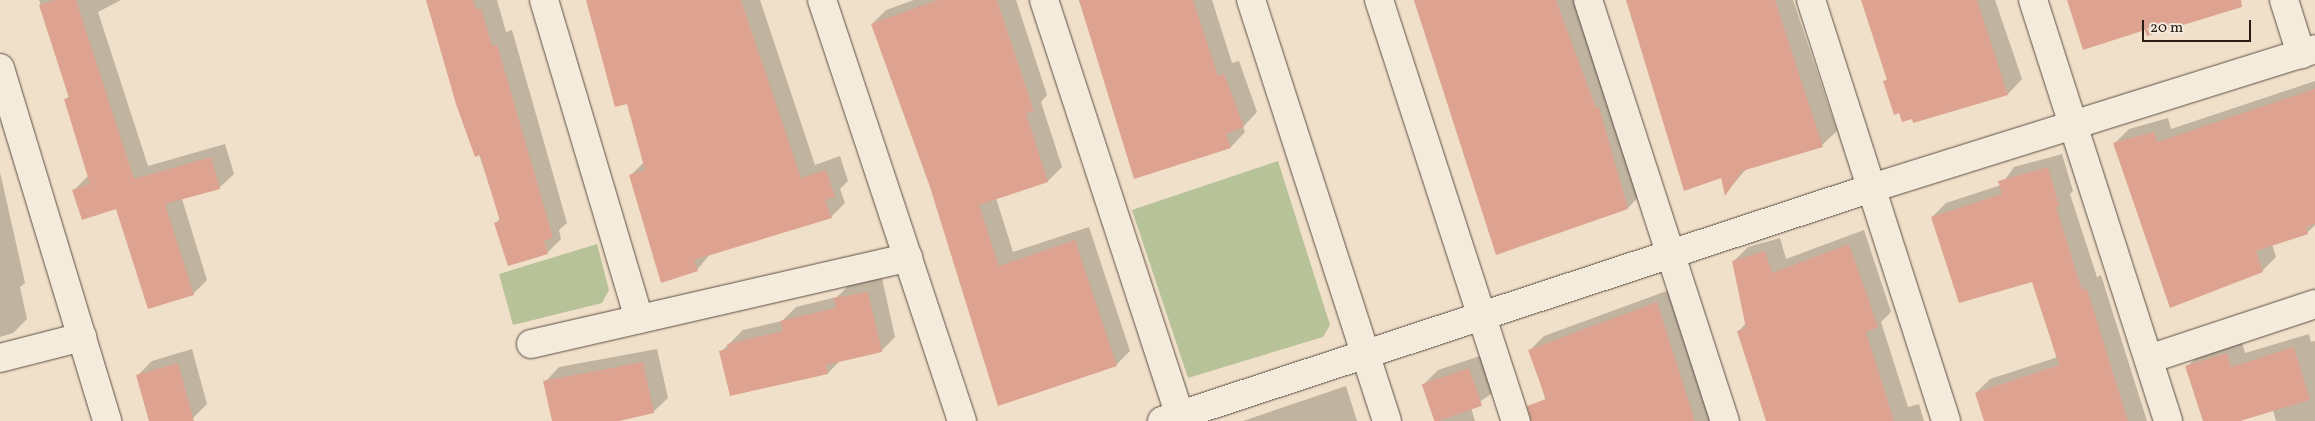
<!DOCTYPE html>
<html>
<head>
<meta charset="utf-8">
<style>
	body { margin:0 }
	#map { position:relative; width:2315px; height:421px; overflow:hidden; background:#f0e0c9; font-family:Vollkorn,serif }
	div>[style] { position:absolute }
	.green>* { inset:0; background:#b8c298 }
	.shadow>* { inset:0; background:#0003 }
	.building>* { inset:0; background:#dda390; transform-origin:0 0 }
	.roads { filter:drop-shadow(0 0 1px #5c4e44) drop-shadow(0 0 1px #5c4e44) }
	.minor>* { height:28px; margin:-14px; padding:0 14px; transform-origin:14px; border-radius:14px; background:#f5ebdc }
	span { translate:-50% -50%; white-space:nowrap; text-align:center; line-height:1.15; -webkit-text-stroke:4px #f5ebdc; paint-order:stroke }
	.scale { position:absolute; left:2142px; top:20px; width:109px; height:22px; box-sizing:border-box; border:2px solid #2a1d18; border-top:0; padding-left:6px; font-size:15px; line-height:18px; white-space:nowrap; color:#2a1d18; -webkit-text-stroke:4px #f5ebdc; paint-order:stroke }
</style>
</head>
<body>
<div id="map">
	<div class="green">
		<div style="clip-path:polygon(1278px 161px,1330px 325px,1323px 337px,1188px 378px,1132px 210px)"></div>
		<div style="clip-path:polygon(597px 244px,609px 290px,602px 303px,513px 325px,499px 274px)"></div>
	</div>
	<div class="shadow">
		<div style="clip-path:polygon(39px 0,121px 0,98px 12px,148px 166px,225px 144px,234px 174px,219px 188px,182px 199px,207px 280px,193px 294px,117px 207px,74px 190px,88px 176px,65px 100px,70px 95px)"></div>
		<div style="clip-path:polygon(428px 0,497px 0,506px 32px,512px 30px,567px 223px,559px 230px,561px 239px,547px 253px,496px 223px,500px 218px)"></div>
		<div style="clip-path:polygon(587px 0,760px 0,815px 165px,840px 156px,848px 181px,840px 189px,845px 203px,831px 217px,711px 253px,697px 270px,630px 176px,644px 162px,628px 102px)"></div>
		<div style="clip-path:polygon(914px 0,1016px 0,1047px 95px,1041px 102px,1062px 167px,1048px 181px,996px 198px,1013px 252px,1089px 227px,1130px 351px,1116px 365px,999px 405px,931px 187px,872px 24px,886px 10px)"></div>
		<div style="clip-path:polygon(1079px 0,1212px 0,1232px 63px,1239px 61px,1257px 112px,1243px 127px,1245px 132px,1231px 147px,1135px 178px)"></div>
		<div style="clip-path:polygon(1414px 0,1575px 0,1642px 193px,1628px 208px,1497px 254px)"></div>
		<div style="clip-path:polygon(1626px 0,1793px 0,1837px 131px,1822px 145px,1747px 168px,1726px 193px,1722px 177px)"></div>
		<div style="clip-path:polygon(1862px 0,1995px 0,2022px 79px,2008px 94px,1914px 122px,1884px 82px,1888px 78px)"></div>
		<div style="clip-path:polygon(2315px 81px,2315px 225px,2307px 233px,2272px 244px,2276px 257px,2262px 271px,2114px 144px,2129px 129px,2168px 118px,2171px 129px)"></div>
		<div style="clip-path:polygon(2062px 154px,2073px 191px,2070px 194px,2097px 277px,2101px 275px,2147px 421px,1985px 421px,1976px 393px,1990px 379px,2058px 357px,2033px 280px,1932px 217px,1946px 203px,2001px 185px,2014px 167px)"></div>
		<div style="clip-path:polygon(0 172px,25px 283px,20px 287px,27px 319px,13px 333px,0 337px)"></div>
		<div style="clip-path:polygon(1864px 230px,1891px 312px,1881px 322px,1908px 407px,1919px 404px,1924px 421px,1767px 421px,1739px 331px,1746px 323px,1734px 261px,1748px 247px,1780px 238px,1786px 259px)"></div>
		<div style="clip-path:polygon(882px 278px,895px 337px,881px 351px,840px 361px,828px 373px,721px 352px,743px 330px,782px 321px,796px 307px,837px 297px,850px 284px)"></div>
		<div style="clip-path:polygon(1672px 289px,1714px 421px,1552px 421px,1530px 350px,1544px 336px)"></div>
		<div style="clip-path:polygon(2309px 334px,2311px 342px,2315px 341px,2315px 421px,2276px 421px,2273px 410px,2239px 421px,2204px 421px,2187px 367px,2201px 352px,2241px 339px,2245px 353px)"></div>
		<div style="clip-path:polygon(192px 349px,207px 404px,193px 418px,151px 421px,138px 375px,152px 361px)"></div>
		<div style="clip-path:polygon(657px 349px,668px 398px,653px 412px,613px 421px,553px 421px,545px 382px,559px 367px)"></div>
		<div style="clip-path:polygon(1483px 355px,1495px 391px,1471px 408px,1475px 421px,1435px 421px,1424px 384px,1438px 370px)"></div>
		<div style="clip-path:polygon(1346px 386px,1357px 421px,1243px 421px)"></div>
	</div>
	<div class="building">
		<div style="clip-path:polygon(56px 0,76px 0,134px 179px,211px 157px,220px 189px,165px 204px,194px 295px,148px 309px,116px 209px,82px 220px,72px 190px,90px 184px,64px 99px,69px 98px,39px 5px)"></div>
		<div style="clip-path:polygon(426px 0,473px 0,476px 10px,481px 8px,492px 46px,497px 44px,553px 238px,544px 241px,548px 254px,508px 266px,494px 223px,500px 221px,480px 155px,475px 157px,456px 104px)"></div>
		<div style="clip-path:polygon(586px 0,741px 0,801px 178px,826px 170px,835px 197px,825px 200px,832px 218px,694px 260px,698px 271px,661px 283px,629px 175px,645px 170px,627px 104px,615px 107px)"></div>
		<div style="clip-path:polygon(938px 0,997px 0,1034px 111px,1026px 113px,1048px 182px,979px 205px,999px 266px,1075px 240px,1117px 366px,998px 406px,930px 187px,871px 24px)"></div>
		<div style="clip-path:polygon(1079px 0,1193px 0,1218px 76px,1224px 74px,1244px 127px,1226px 134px,1231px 148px,1134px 179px)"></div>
		<div style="clip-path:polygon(1414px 0,1556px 0,1596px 108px,1599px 107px,1628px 209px,1496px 255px)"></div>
		<div style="clip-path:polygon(1626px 0,1775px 0,1823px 147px,1742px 171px,1725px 196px,1721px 178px,1684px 191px)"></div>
		<div style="clip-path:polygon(1861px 0,1977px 0,2008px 95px,1913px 123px,1912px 119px,1902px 122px,1899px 113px,1894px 115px,1883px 81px,1887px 80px)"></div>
		<div style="clip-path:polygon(2067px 0,2241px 0,2242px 7px,2147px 36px,2145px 30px,2083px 50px)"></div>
		<div style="clip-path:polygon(2315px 89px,2315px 224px,2306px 227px,2308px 234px,2256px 251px,2263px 272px,2170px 308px,2113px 143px,2154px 132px,2157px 142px)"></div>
		<div style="clip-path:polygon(2048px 167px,2059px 206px,2056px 207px,2082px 290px,2087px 289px,2128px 421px,1984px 421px,1975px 393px,2059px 365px,2032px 282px,1959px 303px,1931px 217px,2002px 194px,1998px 181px)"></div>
		<div style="clip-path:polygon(1849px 244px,1878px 327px,1866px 332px,1894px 421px,1766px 421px,1737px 331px,1746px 328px,1732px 261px,1765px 251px,1772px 273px)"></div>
		<div style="clip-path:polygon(868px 292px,882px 352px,826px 365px,828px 374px,730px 396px,719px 351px,729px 349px,727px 344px,783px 331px,780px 321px,836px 308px,834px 298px)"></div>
		<div style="clip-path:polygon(1657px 302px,1695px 421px,1531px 421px,1527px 406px,1546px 399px,1528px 350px)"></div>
		<div style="clip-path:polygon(2294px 347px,2310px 400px,2240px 421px,2203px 421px,2185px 366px,2227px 353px,2231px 367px)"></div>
		<div style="clip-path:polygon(643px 362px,654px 413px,619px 421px,552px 421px,543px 381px)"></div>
		<div style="clip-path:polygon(178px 363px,194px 421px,149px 421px,136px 375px)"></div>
		<div style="left:1469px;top:368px;width:40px;height:50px;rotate:71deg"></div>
	</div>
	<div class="roads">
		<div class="minor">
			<div style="left:544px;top:0;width:333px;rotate:73.4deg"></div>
			<div style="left:822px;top:0;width:444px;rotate:71.6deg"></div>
			<div style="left:1044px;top:0;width:443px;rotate:71.9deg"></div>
			<div style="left:1251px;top:0;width:442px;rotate:72.1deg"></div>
			<div style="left:1379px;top:0;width:443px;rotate:72deg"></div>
			<div style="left:1588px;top:0;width:443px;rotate:72deg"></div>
			<div style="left:1811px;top:0;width:442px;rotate:72.2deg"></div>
			<div style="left:2033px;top:0;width:442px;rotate:72.2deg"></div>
			<div style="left:2284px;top:0;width:57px;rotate:72.5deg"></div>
			<div style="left:0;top:68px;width:369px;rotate:73.1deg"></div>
			<div style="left:531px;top:344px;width:387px;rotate:-12.9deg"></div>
			<div style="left:0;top:358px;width:85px;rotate:-14.4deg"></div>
			<div style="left:2149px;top:359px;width:175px;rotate:-18.3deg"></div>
			<div style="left:1162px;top:421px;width:747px;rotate:-18.17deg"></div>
			<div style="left:1872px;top:188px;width:464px;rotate:-17.4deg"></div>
		</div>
	</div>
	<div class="scale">20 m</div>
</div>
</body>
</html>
